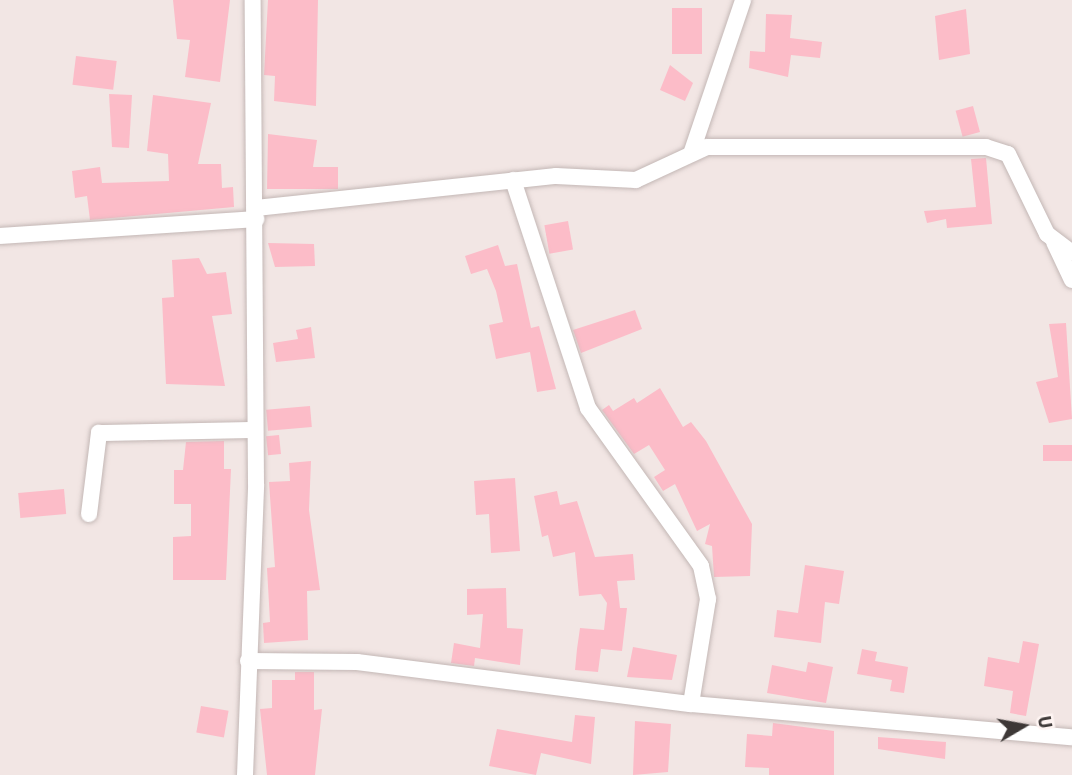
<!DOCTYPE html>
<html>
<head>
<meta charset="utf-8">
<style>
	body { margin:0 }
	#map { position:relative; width:1072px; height:775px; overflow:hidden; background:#f2e6e4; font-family:"Source Sans 3",sans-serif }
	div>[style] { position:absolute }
	.building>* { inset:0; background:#fcbcc8; transform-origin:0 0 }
	.roads { filter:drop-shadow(0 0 2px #c3b7b5) drop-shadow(0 0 2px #c3b7b5) }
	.minor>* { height:16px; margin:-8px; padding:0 8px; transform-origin:8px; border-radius:8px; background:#fff }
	span { translate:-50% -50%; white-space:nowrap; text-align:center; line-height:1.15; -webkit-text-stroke:7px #fef4f2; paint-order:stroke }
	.north { position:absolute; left:988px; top:691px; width:70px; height:70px; -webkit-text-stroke:5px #fef4f2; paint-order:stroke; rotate:80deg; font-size:19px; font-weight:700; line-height:28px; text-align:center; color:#3d3837 }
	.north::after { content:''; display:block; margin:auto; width:24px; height:32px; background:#3d3837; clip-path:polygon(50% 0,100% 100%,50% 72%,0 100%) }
</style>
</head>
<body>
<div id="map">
	<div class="building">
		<div style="clip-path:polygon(173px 0,230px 0,220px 82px,185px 77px,190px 40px,177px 39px)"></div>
		<div style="clip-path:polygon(268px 0,318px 0,316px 106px,274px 101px,275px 76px,264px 75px)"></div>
		<div style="left:672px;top:8px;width:30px;height:46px"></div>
		<div style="clip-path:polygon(966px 9px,970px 54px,939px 60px,935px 16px)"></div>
		<div style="clip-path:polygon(766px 14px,792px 15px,790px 38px,822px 42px,820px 58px,791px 55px,788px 77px,749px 68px,750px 51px,765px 52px)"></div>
		<div style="left:76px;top:56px;width:41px;height:29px;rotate:7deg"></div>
		<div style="clip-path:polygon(670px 65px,693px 83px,685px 101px,660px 90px)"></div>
		<div style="clip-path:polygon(109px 94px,132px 95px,129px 148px,112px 147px)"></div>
		<div style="clip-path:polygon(153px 95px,211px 103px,198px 164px,221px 164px,222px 188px,233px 187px,234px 207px,90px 220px,87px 196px,75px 198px,72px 171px,100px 167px,102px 183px,169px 181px,168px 154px,147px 151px)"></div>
		<div style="left:973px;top:106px;width:27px;height:18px;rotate:75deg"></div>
		<div style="clip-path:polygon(268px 134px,317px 140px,313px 167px,338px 167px,338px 189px,267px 189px)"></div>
		<div style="clip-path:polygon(986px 158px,992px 224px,947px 228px,946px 219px,927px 223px,924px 211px,976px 207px,971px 159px)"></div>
		<div style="left:568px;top:221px;width:29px;height:24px;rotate:80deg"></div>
		<div style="clip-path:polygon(268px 243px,314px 244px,315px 266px,275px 267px)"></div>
		<div style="clip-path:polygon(498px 245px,505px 266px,517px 264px,531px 328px,539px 326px,556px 389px,537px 392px,530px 352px,496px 359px,489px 325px,503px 322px,496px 291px,487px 269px,471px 274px,465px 256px)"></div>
		<div style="clip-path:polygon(199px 258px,207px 274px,226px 272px,232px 314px,212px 316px,225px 386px,166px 384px,162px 298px,174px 297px,172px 260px)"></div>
		<div style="clip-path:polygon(635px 310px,642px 329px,581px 353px,573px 330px)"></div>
		<div style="clip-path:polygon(1066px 323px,1072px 419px,1049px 423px,1036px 382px,1058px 377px,1049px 324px)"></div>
		<div style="clip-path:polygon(311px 327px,315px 358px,276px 362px,273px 343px,298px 339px,296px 330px)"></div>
		<div style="clip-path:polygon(660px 388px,683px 427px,691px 422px,706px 441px,752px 524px,750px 576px,714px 577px,712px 546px,705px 544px,710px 524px,697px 531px,675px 484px,663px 491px,654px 477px,665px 470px,649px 445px,634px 454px,602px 410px,609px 405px,613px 411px,634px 398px,637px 403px)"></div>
		<div style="left:310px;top:406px;width:21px;height:44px;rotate:85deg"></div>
		<div style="left:279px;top:435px;width:19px;height:13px;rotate:84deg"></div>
		<div style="clip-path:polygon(224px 441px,224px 469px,231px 469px,226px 580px,173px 580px,173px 537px,191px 536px,191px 504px,174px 504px,174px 470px,183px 470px,186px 442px)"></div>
		<div style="left:1072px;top:445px;width:16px;height:29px;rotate:90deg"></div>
		<div style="clip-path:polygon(311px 461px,309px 510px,320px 590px,307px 591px,308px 640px,264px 643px,263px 623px,270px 622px,267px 568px,275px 567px,269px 482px,290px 481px,289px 463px)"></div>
		<div style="clip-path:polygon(515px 478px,520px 551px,491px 553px,489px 514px,476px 515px,474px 481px)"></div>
		<div style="left:64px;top:489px;width:25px;height:46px;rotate:85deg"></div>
		<div style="clip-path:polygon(557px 491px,560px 505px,577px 501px,595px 557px,633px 554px,635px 580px,617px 581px,620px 608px,627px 608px,622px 651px,601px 649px,598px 672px,575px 670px,577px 649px,580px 628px,604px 630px,607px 603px,601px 594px,579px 596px,575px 552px,553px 557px,548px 535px,542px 537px,534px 496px)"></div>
		<div style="clip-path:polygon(805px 565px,844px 571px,839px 604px,825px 602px,821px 643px,774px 637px,777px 610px,798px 613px)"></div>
		<div style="clip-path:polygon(506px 588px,507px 628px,523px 629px,520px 665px,475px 658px,474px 666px,451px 663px,454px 643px,480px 648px,483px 614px,467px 615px,467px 589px)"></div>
		<div style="clip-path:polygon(1023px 641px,1039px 644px,1026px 716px,1010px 713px,1013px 691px,984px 686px,988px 657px,1019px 663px)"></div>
		<div style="clip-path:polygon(633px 647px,677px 655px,672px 680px,627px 677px)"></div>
		<div style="clip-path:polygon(862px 649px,877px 652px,875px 661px,908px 667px,904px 693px,890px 691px,892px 680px,857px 674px)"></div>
		<div style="clip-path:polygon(808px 662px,833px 667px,826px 703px,767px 693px,772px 665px,806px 672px)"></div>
		<div style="clip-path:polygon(295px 672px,314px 672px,314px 710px,322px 709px,315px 775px,267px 775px,260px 709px,272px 708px,272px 680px,295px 680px)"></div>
		<div style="left:201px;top:706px;width:28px;height:27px;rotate:10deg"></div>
		<div style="clip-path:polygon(575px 715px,595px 717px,591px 764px,541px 753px,536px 775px,489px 766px,497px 729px,572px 742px)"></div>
		<div style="clip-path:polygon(635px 721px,671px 724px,668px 772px,633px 775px)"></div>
		<div style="clip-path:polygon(773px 723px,834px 731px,834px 775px,769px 775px,769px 768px,745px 767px,747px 734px,772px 736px)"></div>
		<div style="clip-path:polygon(878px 737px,946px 742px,945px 759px,878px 749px)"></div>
	</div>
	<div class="roads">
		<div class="minor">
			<div style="left:692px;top:151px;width:159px;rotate:-71.3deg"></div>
			<div style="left:513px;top:180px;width:240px;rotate:71.8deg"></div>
			<div style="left:588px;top:408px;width:194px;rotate:54.4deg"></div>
			<div style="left:701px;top:566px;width:34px;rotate:78deg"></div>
			<div style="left:708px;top:599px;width:106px;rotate:99.2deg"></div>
			<div style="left:256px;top:208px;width:302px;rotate:-6.1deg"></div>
			<div style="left:556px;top:176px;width:80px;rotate:2.9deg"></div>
			<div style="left:636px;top:180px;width:78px;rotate:-24.9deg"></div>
			<div style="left:707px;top:147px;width:279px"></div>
			<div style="left:986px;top:147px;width:23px;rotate:18deg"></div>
			<div style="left:1008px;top:154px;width:89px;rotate:64deg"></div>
			<div style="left:1047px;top:234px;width:31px;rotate:37deg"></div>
			<div style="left:0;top:236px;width:257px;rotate:-3.8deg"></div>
			<div style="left:1054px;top:242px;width:42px;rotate:64.7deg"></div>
			<div style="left:89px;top:514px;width:82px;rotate:-83deg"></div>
			<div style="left:99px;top:433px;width:156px;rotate:-1.1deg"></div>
			<div style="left:248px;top:661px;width:109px;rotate:0.5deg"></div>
			<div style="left:357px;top:662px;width:337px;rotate:7.2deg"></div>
			<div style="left:691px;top:704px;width:382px;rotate:5deg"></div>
			<div style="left:245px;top:775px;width:291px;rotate:-87.8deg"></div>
			<div style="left:256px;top:484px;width:484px;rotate:-90.4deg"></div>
		</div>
	</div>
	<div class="north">U</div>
</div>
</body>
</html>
